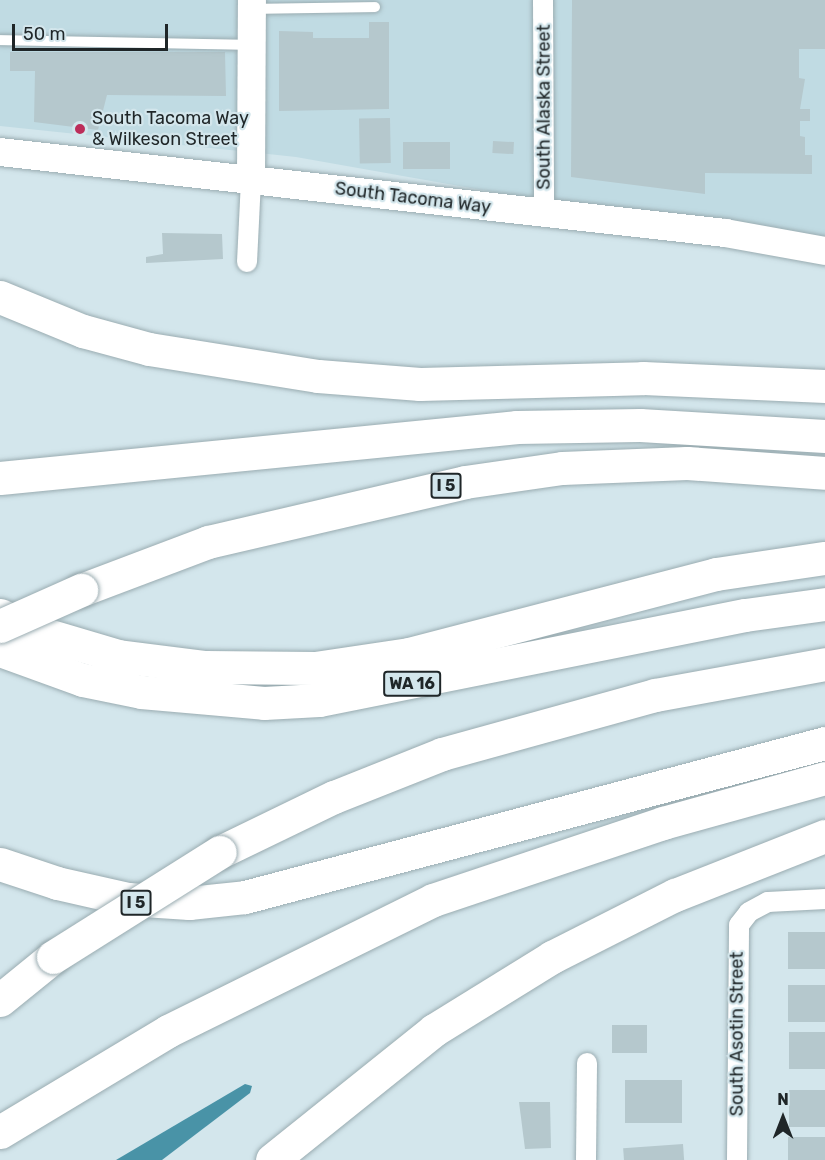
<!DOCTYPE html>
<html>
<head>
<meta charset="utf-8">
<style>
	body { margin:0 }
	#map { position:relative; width:825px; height:1160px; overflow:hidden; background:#d3e6ec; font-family:Rubik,sans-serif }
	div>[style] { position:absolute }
	.built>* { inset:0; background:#c0dbe3 }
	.water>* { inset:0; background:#4993a7 }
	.building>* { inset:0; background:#b5c8cd; transform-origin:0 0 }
	.roads { filter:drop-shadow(0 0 2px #9aacb1) drop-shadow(0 0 2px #9aacb1) }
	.lane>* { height:10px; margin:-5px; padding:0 5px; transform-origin:5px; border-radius:5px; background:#fff }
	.street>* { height:20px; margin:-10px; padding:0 10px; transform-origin:10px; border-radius:10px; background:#fff }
	.secondary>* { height:28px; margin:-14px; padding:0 14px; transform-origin:14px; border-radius:14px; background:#fff }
	.highway>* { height:33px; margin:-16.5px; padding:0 16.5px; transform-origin:16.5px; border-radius:16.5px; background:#fff }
	.bridges { filter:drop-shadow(0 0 2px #9aacb1) drop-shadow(0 0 2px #9aacb1) }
	.highway-bridge>* { height:33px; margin:-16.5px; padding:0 16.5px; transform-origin:16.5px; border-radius:16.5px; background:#fff }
	.dots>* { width:16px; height:16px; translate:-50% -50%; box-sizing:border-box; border:3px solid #d3e6ec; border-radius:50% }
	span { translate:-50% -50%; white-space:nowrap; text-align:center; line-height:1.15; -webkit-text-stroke:4.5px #d3e6ec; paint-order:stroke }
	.shield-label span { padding:2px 4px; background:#d3e6ec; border:2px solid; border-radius:4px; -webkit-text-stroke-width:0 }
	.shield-label { font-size:16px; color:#1f2628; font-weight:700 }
	.street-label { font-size:18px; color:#1f2628 }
	.poi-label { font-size:18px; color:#1f2628 }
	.left { translate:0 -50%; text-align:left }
	.north { position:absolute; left:753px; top:1088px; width:60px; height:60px; -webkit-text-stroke:4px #d3e6ec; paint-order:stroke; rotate:0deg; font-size:16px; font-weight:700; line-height:24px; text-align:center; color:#1f2628 }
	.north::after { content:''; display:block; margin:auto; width:21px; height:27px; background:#1f2628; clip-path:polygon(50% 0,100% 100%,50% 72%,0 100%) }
	.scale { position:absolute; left:12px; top:24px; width:156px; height:27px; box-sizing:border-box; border:3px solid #1f2628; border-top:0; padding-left:8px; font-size:18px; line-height:21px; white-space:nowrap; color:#1f2628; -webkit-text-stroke:4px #d3e6ec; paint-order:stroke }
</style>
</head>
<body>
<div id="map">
	<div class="built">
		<div style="clip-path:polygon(0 0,825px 0,825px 251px,296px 157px,0 126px)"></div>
	</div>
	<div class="water">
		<div style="clip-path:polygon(245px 1084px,252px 1086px,250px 1093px,162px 1160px,116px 1160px)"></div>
	</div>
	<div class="building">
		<div style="clip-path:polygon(572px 0,825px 0,825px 49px,799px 49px,799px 78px,805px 79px,800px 109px,810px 109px,810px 121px,800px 121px,800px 136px,805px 137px,805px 155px,812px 155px,812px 174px,705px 173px,705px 194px,571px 177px)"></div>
		<div style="clip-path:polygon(369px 22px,389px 22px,389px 109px,279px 111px,279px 31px,313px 32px,313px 38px,369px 38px)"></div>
		<div style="clip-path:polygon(10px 52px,225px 52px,226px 96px,107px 95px,98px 130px,34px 122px,35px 71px,10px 71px)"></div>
		<div style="left:390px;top:118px;width:45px;height:31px;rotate:89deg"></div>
		<div style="left:493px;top:141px;width:21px;height:12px;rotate:3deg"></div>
		<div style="left:403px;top:142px;width:47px;height:27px"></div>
		<div style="clip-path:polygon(162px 233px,222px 234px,223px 259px,146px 263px,146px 257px,163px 254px)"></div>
		<div style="left:788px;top:932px;width:37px;height:37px"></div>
		<div style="left:788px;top:985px;width:37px;height:37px"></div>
		<div style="left:647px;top:1025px;width:28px;height:35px;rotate:90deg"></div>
		<div style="left:825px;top:1032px;width:37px;height:36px;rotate:90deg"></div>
		<div style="left:625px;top:1080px;width:57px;height:43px"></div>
		<div style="left:789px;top:1090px;width:36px;height:37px"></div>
		<div style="clip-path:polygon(519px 1102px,550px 1102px,551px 1148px,525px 1149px)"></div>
		<div style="left:788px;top:1137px;width:37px;height:23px"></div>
		<div style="left:683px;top:1144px;width:16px;height:60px;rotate:86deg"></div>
	</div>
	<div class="roads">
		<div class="lane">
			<div style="left:252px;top:9px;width:123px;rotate:-0.9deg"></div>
			<div style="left:0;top:40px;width:251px;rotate:1.1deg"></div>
		</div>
		<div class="street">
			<div style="left:543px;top:0;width:214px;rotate:89.7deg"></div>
			<div style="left:247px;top:262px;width:83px;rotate:-87.2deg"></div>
			<div style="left:586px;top:1160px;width:97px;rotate:-89.4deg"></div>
			<div style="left:737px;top:1160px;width:235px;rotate:-89.5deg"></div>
			<div style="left:739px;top:925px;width:16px;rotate:-52deg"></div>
			<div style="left:749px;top:912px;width:21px;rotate:-28deg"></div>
			<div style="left:768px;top:902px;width:57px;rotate:-3deg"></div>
		</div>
		<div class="secondary">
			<div style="left:0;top:152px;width:730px;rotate:6.37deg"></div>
			<div style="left:725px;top:233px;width:102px;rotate:10.2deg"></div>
			<div style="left:251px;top:179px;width:179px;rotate:-89.7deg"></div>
		</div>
		<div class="highway">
			<div style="left:0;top:297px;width:90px;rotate:22.3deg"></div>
			<div style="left:83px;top:331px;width:68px;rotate:15.3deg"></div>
			<div style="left:149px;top:349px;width:171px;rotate:9.1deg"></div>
			<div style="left:318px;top:376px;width:102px;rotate:4.5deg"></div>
			<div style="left:420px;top:384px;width:223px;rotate:-1.5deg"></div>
			<div style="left:643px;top:378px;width:182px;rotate:2.5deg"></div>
			<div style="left:0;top:478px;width:520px;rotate:-5.63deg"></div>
			<div style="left:517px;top:427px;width:123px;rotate:-0.9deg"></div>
			<div style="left:640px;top:425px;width:185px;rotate:3.4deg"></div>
			<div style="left:81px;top:590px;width:136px;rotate:-20.7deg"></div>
			<div style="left:208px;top:542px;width:264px;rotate:-13.1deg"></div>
			<div style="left:465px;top:482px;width:98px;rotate:-8.2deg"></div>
			<div style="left:562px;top:468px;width:125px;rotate:-2.3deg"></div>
			<div style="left:687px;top:463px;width:138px;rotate:4.1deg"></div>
			<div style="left:0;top:615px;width:38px;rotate:25deg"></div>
			<div style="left:34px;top:631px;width:88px;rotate:16.6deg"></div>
			<div style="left:118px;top:656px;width:88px;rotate:7.2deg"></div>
			<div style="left:205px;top:667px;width:110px;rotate:0.5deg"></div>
			<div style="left:315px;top:668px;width:95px;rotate:-8.5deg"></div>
			<div style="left:409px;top:654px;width:317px;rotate:-14.6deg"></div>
			<div style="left:716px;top:574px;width:110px;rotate:-8.4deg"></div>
			<div style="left:0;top:650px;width:88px;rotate:19.9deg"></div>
			<div style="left:83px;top:680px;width:59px;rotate:11.7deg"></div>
			<div style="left:141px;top:692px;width:123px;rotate:5.1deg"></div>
			<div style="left:264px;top:703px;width:55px;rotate:-3.1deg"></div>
			<div style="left:319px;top:700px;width:434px;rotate:-11.3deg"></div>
			<div style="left:745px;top:615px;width:81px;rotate:-7.8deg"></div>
			<div style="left:220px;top:852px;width:127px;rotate:-25.8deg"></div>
			<div style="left:334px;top:797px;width:116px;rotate:-21.7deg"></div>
			<div style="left:442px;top:754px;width:221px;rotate:-15.5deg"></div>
			<div style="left:655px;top:695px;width:173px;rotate:-10.3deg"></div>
			<div style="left:0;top:864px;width:60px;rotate:18.4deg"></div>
			<div style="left:57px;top:883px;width:73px;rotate:12.7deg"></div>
			<div style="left:128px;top:899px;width:61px;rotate:3.8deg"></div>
			<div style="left:189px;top:903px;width:56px;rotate:-6.1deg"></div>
			<div style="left:245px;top:897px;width:600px;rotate:-14.87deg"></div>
			<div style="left:0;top:1000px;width:68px;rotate:-39.1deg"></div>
			<div style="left:0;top:1132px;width:196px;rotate:-31deg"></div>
			<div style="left:168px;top:1031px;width:296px;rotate:-26.3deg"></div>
			<div style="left:433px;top:900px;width:243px;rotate:-18.5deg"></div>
			<div style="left:663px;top:823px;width:168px;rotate:-15.5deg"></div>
			<div style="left:272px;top:1160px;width:208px;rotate:-38.7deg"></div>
			<div style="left:434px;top:1030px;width:139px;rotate:-31.7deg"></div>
			<div style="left:552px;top:957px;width:138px;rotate:-26.8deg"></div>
			<div style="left:675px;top:895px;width:161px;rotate:-21.5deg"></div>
		</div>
	</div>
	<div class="bridges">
		<div class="highway-bridge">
			<div style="left:0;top:626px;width:89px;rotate:-24deg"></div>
			<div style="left:53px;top:957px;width:197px;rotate:-32.2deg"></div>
		</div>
	</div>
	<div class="dots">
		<div style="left:80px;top:129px;background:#bc2d5a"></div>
	</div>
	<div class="shield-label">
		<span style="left:446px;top:486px">I 5</span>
		<span style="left:412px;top:684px">WA 16</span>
		<span style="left:136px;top:903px">I 5</span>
	</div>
	<div class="street-label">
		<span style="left:544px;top:107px;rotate:-90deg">South Alaska Street</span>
		<span style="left:413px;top:198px;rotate:7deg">South Tacoma Way</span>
		<span style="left:737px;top:1034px;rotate:-90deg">South Asotin Street</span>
	</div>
	<div class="poi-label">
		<span class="left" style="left:92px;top:129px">South Tacoma Way<br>&amp; Wilkeson Street</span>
	</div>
	<div class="north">N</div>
	<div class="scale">50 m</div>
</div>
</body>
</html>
